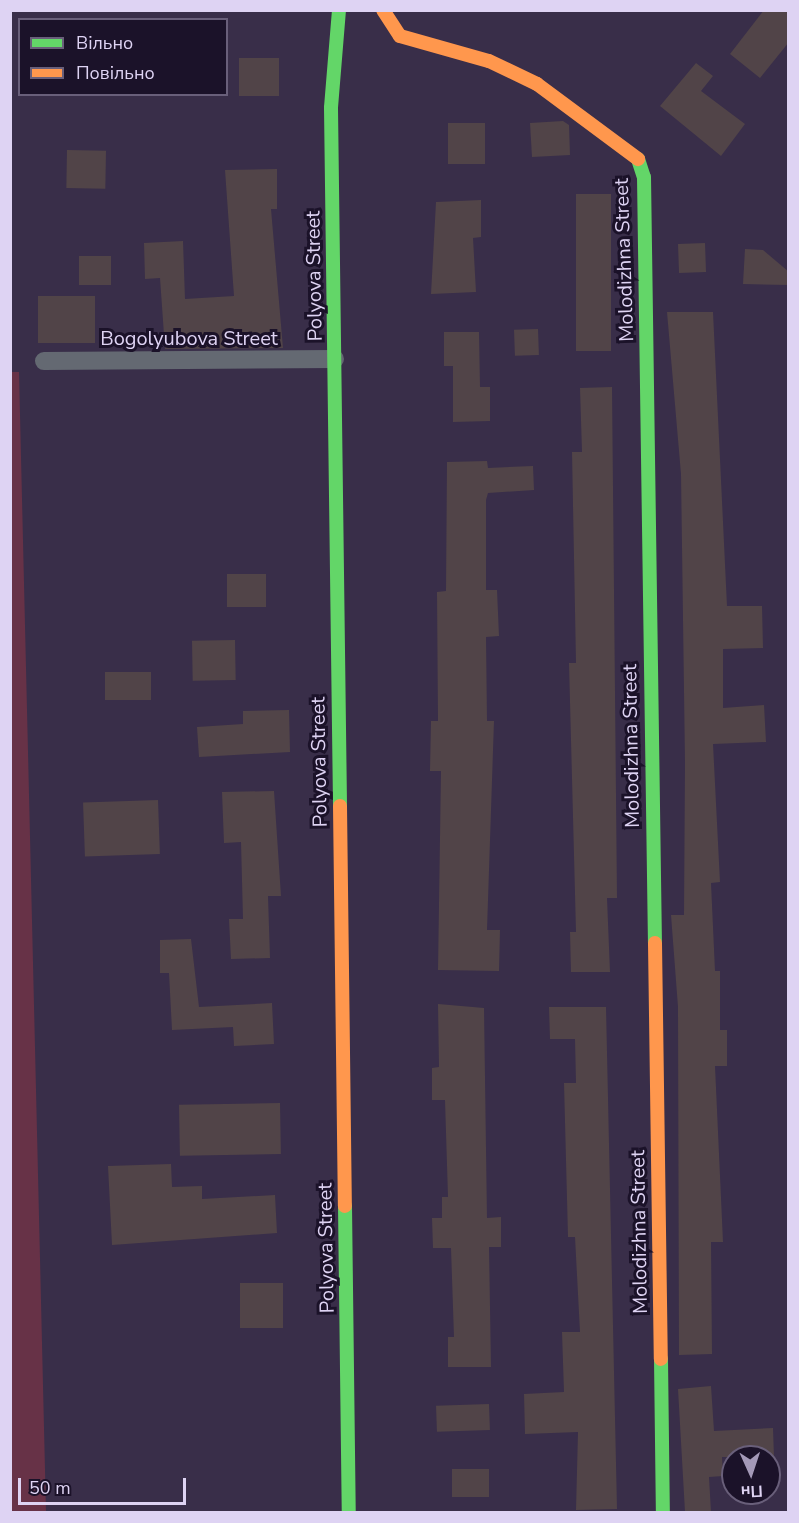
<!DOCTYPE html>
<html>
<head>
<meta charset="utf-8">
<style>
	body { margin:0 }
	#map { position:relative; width:799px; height:1523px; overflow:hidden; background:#392e49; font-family:"Nunito Sans",sans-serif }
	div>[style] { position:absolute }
	.green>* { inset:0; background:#673247 }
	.building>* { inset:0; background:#514448; transform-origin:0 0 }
	.street>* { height:18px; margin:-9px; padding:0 9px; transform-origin:9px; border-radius:9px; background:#646972 }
	.fast>* { height:14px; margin:-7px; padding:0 7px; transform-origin:7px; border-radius:7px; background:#63d668 }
	.slow>* { height:14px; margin:-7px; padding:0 7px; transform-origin:7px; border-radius:7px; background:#ff974d }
	span { translate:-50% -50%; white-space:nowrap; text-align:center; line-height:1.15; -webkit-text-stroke:6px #1b1229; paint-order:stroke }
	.street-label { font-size:20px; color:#ded3f3 }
	.frame { position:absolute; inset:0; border:12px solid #ded3f3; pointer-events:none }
	.legend { position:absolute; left:18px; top:18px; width:210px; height:78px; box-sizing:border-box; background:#1b1229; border:2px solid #695f7a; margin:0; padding:8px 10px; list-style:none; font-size:18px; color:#ded3f3 }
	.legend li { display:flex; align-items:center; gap:12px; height:30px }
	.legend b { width:30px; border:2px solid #695f7a }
	.north { position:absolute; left:721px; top:1445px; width:60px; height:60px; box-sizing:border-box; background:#1b1229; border:2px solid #695f7a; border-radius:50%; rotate:177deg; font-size:16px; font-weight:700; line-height:24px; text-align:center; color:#ded3f3 }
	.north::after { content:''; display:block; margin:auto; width:21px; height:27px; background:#a499b8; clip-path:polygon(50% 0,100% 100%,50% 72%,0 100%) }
	.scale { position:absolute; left:18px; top:1478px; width:168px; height:27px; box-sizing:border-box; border:3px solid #ded3f3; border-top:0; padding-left:8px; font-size:18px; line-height:21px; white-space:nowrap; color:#ded3f3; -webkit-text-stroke:4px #1b1229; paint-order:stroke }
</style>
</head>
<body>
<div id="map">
	<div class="green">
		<div style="clip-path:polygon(11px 372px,19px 372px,46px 1512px,10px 1512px)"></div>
	</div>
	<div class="building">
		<div style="clip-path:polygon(764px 10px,789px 10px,789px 42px,760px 78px,730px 54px)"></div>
		<div style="left:239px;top:58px;width:40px;height:38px"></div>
		<div style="clip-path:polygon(696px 63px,713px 76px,701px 91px,745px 124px,721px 156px,660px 106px)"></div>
		<div style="clip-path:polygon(563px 121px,569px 125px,570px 155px,532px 157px,530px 123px)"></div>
		<div style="left:448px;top:123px;width:37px;height:41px"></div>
		<div style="left:67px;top:150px;width:39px;height:38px;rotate:1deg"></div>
		<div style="clip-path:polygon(277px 169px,277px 209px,271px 209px,283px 348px,165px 349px,160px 278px,145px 279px,144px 243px,183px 241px,185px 299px,234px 296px,225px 170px)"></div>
		<div style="left:576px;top:194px;width:35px;height:157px"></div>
		<div style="clip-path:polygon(481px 200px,481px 237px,473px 238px,476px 292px,431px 294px,436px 202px)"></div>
		<div style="left:705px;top:243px;width:29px;height:27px;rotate:88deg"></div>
		<div style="clip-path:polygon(745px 249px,763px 250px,789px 272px,789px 285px,743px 284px)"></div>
		<div style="left:79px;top:256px;width:32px;height:29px"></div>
		<div style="left:38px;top:296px;width:57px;height:47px"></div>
		<div style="clip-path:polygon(667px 312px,713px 312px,727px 606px,762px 606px,763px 648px,723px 649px,723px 708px,764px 705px,766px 742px,713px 744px,720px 882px,711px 883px,715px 971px,720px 971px,720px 1030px,727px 1030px,727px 1066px,715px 1066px,723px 1242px,711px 1242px,712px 1354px,679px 1355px,678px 1007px,671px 915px,684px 915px,685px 763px,681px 474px)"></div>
		<div style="left:538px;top:329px;width:26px;height:24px;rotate:88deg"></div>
		<div style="clip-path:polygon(444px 332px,479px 332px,480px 387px,490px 387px,490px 421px,453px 422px,453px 366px,444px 366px)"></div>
		<div style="clip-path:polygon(612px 387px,617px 898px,607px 898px,610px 972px,571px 972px,570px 932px,576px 932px,569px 663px,576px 663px,572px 452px,582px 452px,580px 388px)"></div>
		<div style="clip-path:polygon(487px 461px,488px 468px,533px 466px,534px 490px,488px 493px,486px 500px,486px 590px,497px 590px,499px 636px,486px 637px,487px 721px,494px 721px,487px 930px,500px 930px,499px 971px,438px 970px,441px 771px,430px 771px,431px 721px,438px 721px,437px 592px,446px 591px,447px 462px)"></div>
		<div style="left:227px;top:574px;width:39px;height:33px"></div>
		<div style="left:235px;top:640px;width:40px;height:43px;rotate:89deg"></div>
		<div style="left:105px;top:672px;width:46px;height:28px"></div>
		<div style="clip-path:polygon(289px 710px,290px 752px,199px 757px,197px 727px,243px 724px,243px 711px)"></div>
		<div style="clip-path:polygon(274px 791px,281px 896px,268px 896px,270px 958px,231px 959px,229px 919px,243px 919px,241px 842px,224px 843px,222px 792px)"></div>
		<div style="left:158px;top:800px;width:54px;height:75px;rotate:88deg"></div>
		<div style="clip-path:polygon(191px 939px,199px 1007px,272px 1003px,274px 1044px,234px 1046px,233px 1027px,172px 1030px,169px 973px,160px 973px,160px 940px)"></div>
		<div style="clip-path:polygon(438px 1004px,484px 1008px,487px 1218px,501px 1217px,501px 1247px,489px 1247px,491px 1367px,448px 1367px,448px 1337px,454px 1337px,451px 1248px,433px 1248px,432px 1218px,442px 1218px,442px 1197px,448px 1197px,445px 1100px,432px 1100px,432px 1068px,439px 1067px)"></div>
		<div style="clip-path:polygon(549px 1007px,606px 1007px,617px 1509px,576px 1510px,578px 1432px,525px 1434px,524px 1394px,564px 1392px,562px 1332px,580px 1332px,575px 1237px,568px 1237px,564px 1083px,576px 1083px,575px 1039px,550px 1039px)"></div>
		<div style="left:280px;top:1103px;width:51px;height:101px;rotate:89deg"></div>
		<div style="clip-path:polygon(171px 1164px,172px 1187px,202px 1186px,202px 1199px,275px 1195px,277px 1233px,112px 1245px,108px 1166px)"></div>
		<div style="left:240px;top:1283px;width:43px;height:45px"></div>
		<div style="clip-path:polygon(711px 1386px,714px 1431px,773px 1428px,774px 1457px,722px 1457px,723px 1476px,709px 1477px,711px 1512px,685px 1512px,678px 1389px)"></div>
		<div style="left:489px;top:1404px;width:26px;height:53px;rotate:88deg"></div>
		<div style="left:452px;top:1469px;width:37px;height:28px"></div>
	</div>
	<div class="street">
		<div style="left:44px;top:361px;width:291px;rotate:-0.4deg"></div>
	</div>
	<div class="fast">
		<div style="left:339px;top:10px;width:98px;rotate:94.7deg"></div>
		<div style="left:331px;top:108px;width:698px;rotate:89.26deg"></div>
		<div style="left:638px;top:159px;width:19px;rotate:72deg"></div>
		<div style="left:644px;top:177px;width:766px;rotate:89.18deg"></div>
		<div style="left:345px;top:1206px;width:306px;rotate:89.3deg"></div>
		<div style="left:661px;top:1359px;width:153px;rotate:89.3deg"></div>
	</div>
	<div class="slow">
		<div style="left:383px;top:10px;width:31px;rotate:57deg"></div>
		<div style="left:400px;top:36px;width:92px;rotate:15.7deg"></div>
		<div style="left:489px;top:61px;width:53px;rotate:25.6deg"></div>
		<div style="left:537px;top:84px;width:126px;rotate:36.6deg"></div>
		<div style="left:340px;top:806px;width:400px;rotate:89.3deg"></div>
		<div style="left:655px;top:943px;width:416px;rotate:89.2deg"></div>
	</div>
	<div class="street-label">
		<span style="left:624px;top:260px;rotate:-92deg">Molodizhna Street</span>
		<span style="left:314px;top:276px;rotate:-91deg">Polyova Street</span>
		<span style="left:189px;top:338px">Bogolyubova Street</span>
		<span style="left:631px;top:746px;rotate:-91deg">Molodizhna Street</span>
		<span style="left:319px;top:762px;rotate:-91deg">Polyova Street</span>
		<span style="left:639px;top:1232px;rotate:-91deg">Molodizhna Street</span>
		<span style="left:326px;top:1248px;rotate:-91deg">Polyova Street</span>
	</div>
	<div class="frame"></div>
	<ul class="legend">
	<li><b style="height:8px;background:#63d668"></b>Вільно</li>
	<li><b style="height:8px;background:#ff974d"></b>Повільно</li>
	</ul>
	<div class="north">Пн</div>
	<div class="scale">50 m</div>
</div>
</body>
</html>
